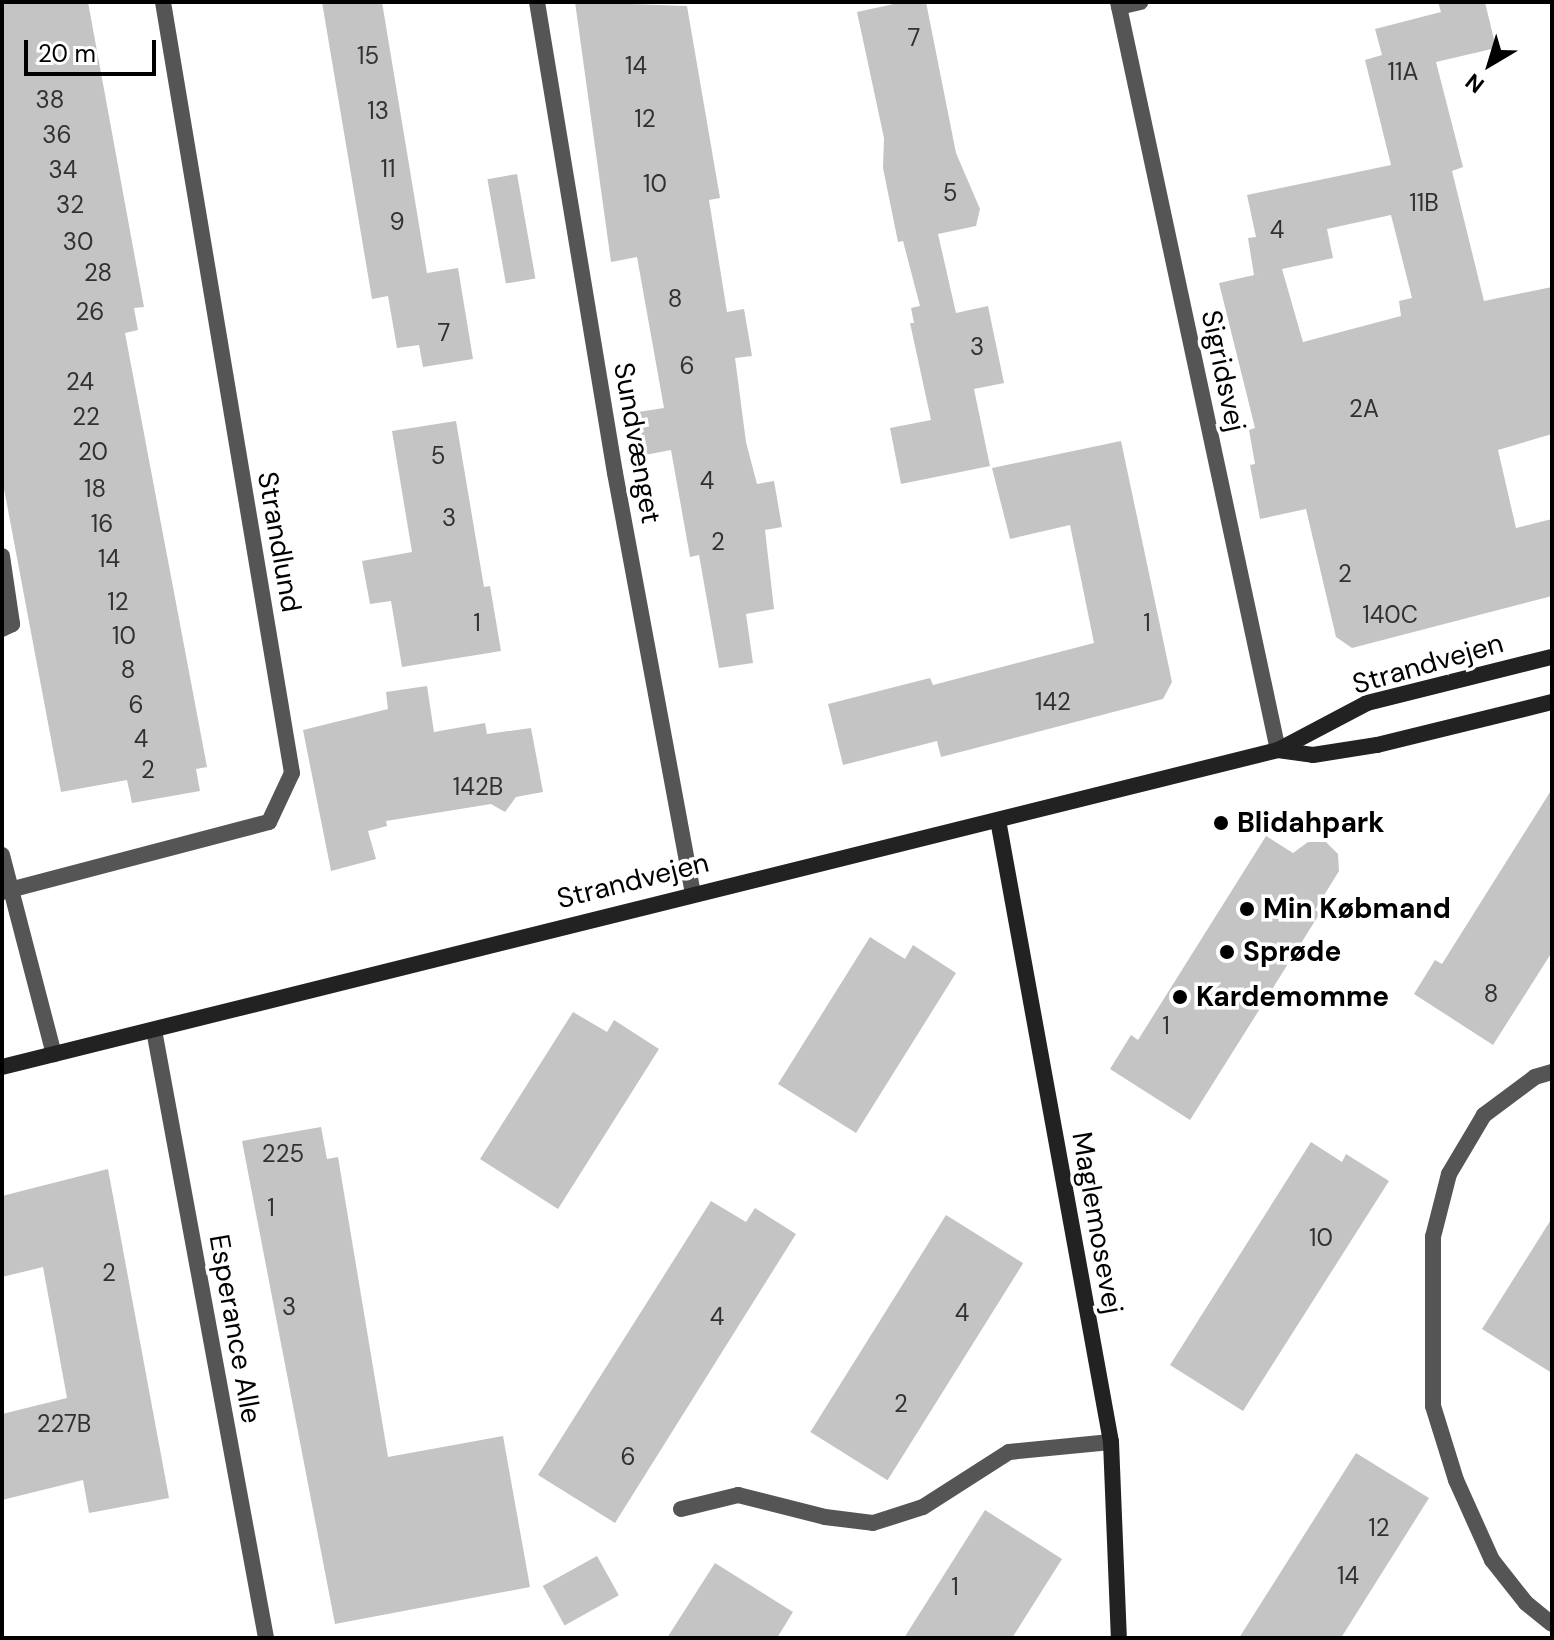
<!DOCTYPE html>
<html>
<head>
<meta charset="utf-8">
<style>
	body { margin:0 }
	#map { position:relative; width:1554px; height:1640px; overflow:hidden; background:#fff; font-family:"DM Sans",sans-serif }
	div>[style] { position:absolute }
	.building>* { inset:0; background:#c4c4c4; transform-origin:0 0 }
	.street>* { height:16px; margin:-8px; padding:0 8px; transform-origin:8px; border-radius:8px; background:#555 }
	.secondary>* { height:16px; margin:-8px; padding:0 8px; transform-origin:8px; border-radius:8px; background:#222 }
	.dots>* { width:22px; height:22px; translate:-50% -50%; box-sizing:border-box; border:4px solid #fff; border-radius:50% }
	span { translate:-50% -50%; white-space:nowrap; text-align:center; line-height:1.15; -webkit-text-stroke:7px #fff; paint-order:stroke }
	.number-label { font-size:24px; color:#313131 }
	.number-label span { -webkit-text-stroke-width:0 }
	.street-label { font-size:28px; color:#000 }
	.poi-label { font-size:28px; color:#000; font-weight:700 }
	.left { translate:0 -50%; text-align:left }
	.frame { position:absolute; inset:0; border:4px solid #000; pointer-events:none }
	.north { position:absolute; left:1450px; top:24px; width:80px; height:80px; -webkit-text-stroke:6px #fff; paint-order:stroke; rotate:218deg; font-size:22px; font-weight:700; line-height:32px; text-align:center; color:#000 }
	.north::after { content:''; display:block; margin:auto; width:28px; height:36px; background:#000; clip-path:polygon(50% 0,100% 100%,50% 72%,0 100%) }
	.scale { position:absolute; left:24px; top:40px; width:132px; height:36px; box-sizing:border-box; border:4px solid #000; border-top:0; padding-left:10px; font-size:24px; line-height:28px; white-space:nowrap; color:#000; -webkit-text-stroke:6px #fff; paint-order:stroke }
</style>
</head>
<body>
<div id="map">
	<div class="building">
		<div style="clip-path:polygon(2px 2px,88px 2px,144px 307px,134px 308px,138px 330px,125px 333px,207px 767px,196px 769px,200px 791px,132px 803px,127px 780px,61px 792px,2px 478px)"></div>
		<div style="clip-path:polygon(322px 2px,382px 2px,427px 273px,458px 268px,473px 359px,423px 367px,419px 345px,397px 348px,388px 296px,372px 299px)"></div>
		<div style="clip-path:polygon(575px 2px,687px 6px,720px 198px,709px 200px,727px 312px,744px 309px,752px 356px,735px 358px,746px 442px,757px 484px,774px 481px,782px 527px,765px 530px,774px 609px,746px 614px,753px 663px,719px 668px,699px 555px,690px 557px,671px 450px,645px 455px,638px 412px,664px 408px,637px 257px,611px 262px)"></div>
		<div style="clip-path:polygon(903px 2px,926px 2px,956px 153px,980px 209px,976px 226px,938px 234px,956px 313px,988px 306px,1004px 383px,974px 389px,990px 466px,901px 484px,890px 428px,931px 420px,910px 323px,914px 323px,911px 308px,920px 306px,903px 241px,898px 242px,883px 168px,884px 138px,857px 12px)"></div>
		<div style="clip-path:polygon(evenodd,1438px 2px,1485px 2px,1496px 48px,1436px 62px,1463px 167px,1452px 171px,1484px 301px,1552px 287px,1552px 434px,1498px 450px,1516px 528px,1552px 519px,1552px 596px,1352px 648px,1336px 637px,1306px 509px,1260px 519px,1250px 465px,1255px 464px,1249px 430px,1255px 428px,1219px 283px,1281px 269px,1254px 275px,1248px 238px,1256px 237px,1247px 195px,1391px 165px,1365px 60px,1382px 55px,1375px 29px,1441px 12px,1438px 2px,1391px 215px,1412px 298px,1399px 301px,1401px 316px,1303px 342px,1282px 269px,1333px 258px,1327px 229px,1391px 215px)"></div>
		<div style="left:517px;top:174px;width:106px;height:30px;rotate:80deg"></div>
		<div style="clip-path:polygon(456px 421px,484px 587px,490px 586px,501px 651px,402px 667px,391px 601px,370px 604px,362px 561px,412px 552px,392px 431px)"></div>
		<div style="clip-path:polygon(1121px 441px,1172px 682px,1163px 699px,941px 757px,937px 741px,843px 765px,828px 704px,930px 678px,933px 685px,1094px 643px,1070px 525px,1010px 539px,992px 468px)"></div>
		<div style="clip-path:polygon(427px 686px,434px 732px,485px 723px,487px 734px,531px 728px,543px 792px,516px 797px,505px 812px,491px 804px,386px 821px,387px 826px,368px 831px,376px 859px,331px 871px,303px 730px,388px 709px,386px 692px)"></div>
		<div style="clip-path:polygon(1552px 789px,1552px 952px,1493px 1045px,1414px 994px,1435px 960px,1442px 964px)"></div>
		<div style="clip-path:polygon(1266px 836px,1293px 853px,1308px 842px,1326px 842px,1338px 854px,1339px 871px,1315px 910px,1320px 913px,1190px 1120px,1110px 1069px,1131px 1035px,1138px 1040px)"></div>
		<div style="clip-path:polygon(870px 937px,905px 959px,913px 945px,956px 973px,856px 1133px,778px 1084px)"></div>
		<div style="clip-path:polygon(573px 1012px,607px 1032px,614px 1020px,659px 1049px,558px 1209px,480px 1159px)"></div>
		<div style="clip-path:polygon(321px 1127px,327px 1159px,338px 1157px,388px 1457px,503px 1436px,530px 1587px,335px 1624px,242px 1141px)"></div>
		<div style="clip-path:polygon(1311px 1142px,1342px 1162px,1346px 1154px,1389px 1181px,1243px 1411px,1170px 1365px)"></div>
		<div style="clip-path:polygon(108px 1169px,169px 1498px,89px 1513px,83px 1480px,2px 1500px,2px 1414px,67px 1398px,43px 1267px,2px 1277px,2px 1196px)"></div>
		<div style="clip-path:polygon(711px 1201px,746px 1222px,755px 1208px,796px 1234px,615px 1523px,538px 1475px)"></div>
		<div style="left:946px;top:1215px;width:91px;height:256px;rotate:32deg"></div>
		<div style="clip-path:polygon(1552px 1218px,1552px 1373px,1482px 1329px)"></div>
		<div style="clip-path:polygon(1356px 1453px,1429px 1498px,1341px 1638px,1239px 1638px)"></div>
		<div style="clip-path:polygon(985px 1510px,1062px 1559px,1012px 1638px,904px 1638px)"></div>
		<div style="left:597px;top:1556px;width:45px;height:62px;rotate:61deg"></div>
		<div style="clip-path:polygon(715px 1563px,793px 1612px,777px 1638px,667px 1638px)"></div>
	</div>
	<div class="street">
		<div style="left:537px;top:2px;width:477px;rotate:80.6deg"></div>
		<div style="left:615px;top:473px;width:426px;rotate:79.5deg"></div>
		<div style="left:1118px;top:2px;width:765px;rotate:77.93deg"></div>
		<div style="left:1119px;top:7px;width:22px;rotate:-13deg"></div>
		<div style="left:2px;top:556px;width:69px;rotate:81.6deg"></div>
		<div style="left:12px;top:624px;width:11px;rotate:153deg"></div>
		<div style="left:2px;top:855px;width:206px;rotate:75.4deg"></div>
		<div style="left:2px;top:892px;width:276px;rotate:-14.7deg"></div>
		<div style="left:269px;top:822px;width:54px;rotate:-64.9deg"></div>
		<div style="left:292px;top:773px;width:782px;rotate:-99.5deg"></div>
		<div style="left:154px;top:1030px;width:618px;rotate:79.56deg"></div>
		<div style="left:1552px;top:1072px;width:18px;rotate:164deg"></div>
		<div style="left:1535px;top:1077px;width:64px;rotate:143.3deg"></div>
		<div style="left:1484px;top:1115px;width:69px;rotate:120.7deg"></div>
		<div style="left:1449px;top:1174px;width:65px;rotate:104.3deg"></div>
		<div style="left:1433px;top:1237px;width:169px;rotate:90deg"></div>
		<div style="left:1433px;top:1406px;width:77px;rotate:72.7deg"></div>
		<div style="left:1456px;top:1480px;width:88px;rotate:65.8deg"></div>
		<div style="left:1492px;top:1560px;width:55px;rotate:51.7deg"></div>
		<div style="left:1526px;top:1603px;width:33px;rotate:39deg"></div>
		<div style="left:681px;top:1509px;width:59px;rotate:-13.8deg"></div>
		<div style="left:738px;top:1495px;width:90px;rotate:14.2deg"></div>
		<div style="left:825px;top:1517px;width:48px;rotate:7.1deg"></div>
		<div style="left:873px;top:1523px;width:52px;rotate:-17.7deg"></div>
		<div style="left:923px;top:1507px;width:102px;rotate:-32.6deg"></div>
		<div style="left:1009px;top:1452px;width:102px;rotate:-5.6deg"></div>
	</div>
	<div class="secondary">
		<div style="left:1278px;top:750px;width:35px;rotate:8deg"></div>
		<div style="left:1313px;top:755px;width:65px;rotate:-8.9deg"></div>
		<div style="left:1377px;top:745px;width:180px;rotate:-13.8deg"></div>
		<div style="left:998px;top:820px;width:632px;rotate:79.7deg"></div>
		<div style="left:1111px;top:1442px;width:196px;rotate:87.7deg"></div>
		<div style="left:2px;top:1067px;width:1315px;rotate:-13.95deg"></div>
		<div style="left:1278px;top:750px;width:101px;rotate:-27.8deg"></div>
		<div style="left:1367px;top:703px;width:191px;rotate:-14deg"></div>
	</div>
	<div class="dots">
		<div style="left:1221px;top:823px;background:#000"></div>
		<div style="left:1247px;top:909px;background:#000"></div>
		<div style="left:1227px;top:952px;background:#000"></div>
		<div style="left:1180px;top:997px;background:#000"></div>
	</div>
	<div class="number-label">
		<span style="left:914px;top:38px">7</span>
		<span style="left:368px;top:56px">15</span>
		<span style="left:636px;top:66px">14</span>
		<span style="left:1403px;top:72px">11A</span>
		<span style="left:50px;top:100px">38</span>
		<span style="left:378px;top:111px">13</span>
		<span style="left:645px;top:119px">12</span>
		<span style="left:57px;top:135px">36</span>
		<span style="left:388px;top:169px">11</span>
		<span style="left:63px;top:170px">34</span>
		<span style="left:655px;top:184px">10</span>
		<span style="left:950px;top:193px">5</span>
		<span style="left:1424px;top:203px">11B</span>
		<span style="left:70px;top:205px">32</span>
		<span style="left:397px;top:222px">9</span>
		<span style="left:1277px;top:230px">4</span>
		<span style="left:78px;top:242px">30</span>
		<span style="left:98px;top:273px">28</span>
		<span style="left:675px;top:299px">8</span>
		<span style="left:90px;top:312px">26</span>
		<span style="left:444px;top:333px">7</span>
		<span style="left:977px;top:347px">3</span>
		<span style="left:687px;top:366px">6</span>
		<span style="left:80px;top:382px">24</span>
		<span style="left:1364px;top:409px">2A</span>
		<span style="left:86px;top:417px">22</span>
		<span style="left:93px;top:452px">20</span>
		<span style="left:438px;top:456px">5</span>
		<span style="left:707px;top:481px">4</span>
		<span style="left:95px;top:489px">18</span>
		<span style="left:449px;top:518px">3</span>
		<span style="left:102px;top:524px">16</span>
		<span style="left:718px;top:542px">2</span>
		<span style="left:109px;top:559px">14</span>
		<span style="left:1345px;top:574px">2</span>
		<span style="left:118px;top:602px">12</span>
		<span style="left:1390px;top:615px">140C</span>
		<span style="left:477px;top:623px">1</span>
		<span style="left:1147px;top:623px">1</span>
		<span style="left:124px;top:636px">10</span>
		<span style="left:128px;top:670px">8</span>
		<span style="left:1053px;top:702px">142</span>
		<span style="left:136px;top:705px">6</span>
		<span style="left:141px;top:739px">4</span>
		<span style="left:148px;top:770px">2</span>
		<span style="left:478px;top:787px">142B</span>
		<span style="left:1491px;top:994px">8</span>
		<span style="left:1166px;top:1026px">1</span>
		<span style="left:283px;top:1154px">225</span>
		<span style="left:271px;top:1208px">1</span>
		<span style="left:1321px;top:1238px">10</span>
		<span style="left:109px;top:1273px">2</span>
		<span style="left:289px;top:1307px">3</span>
		<span style="left:962px;top:1313px">4</span>
		<span style="left:717px;top:1317px">4</span>
		<span style="left:901px;top:1404px">2</span>
		<span style="left:64px;top:1424px">227B</span>
		<span style="left:628px;top:1457px">6</span>
		<span style="left:1379px;top:1528px">12</span>
		<span style="left:1348px;top:1576px">14</span>
		<span style="left:955px;top:1587px">1</span>
	</div>
	<div class="street-label">
		<span style="left:1223px;top:371px;rotate:78deg">Sigridsvej</span>
		<span style="left:637px;top:443px;rotate:80deg">Sundvænget</span>
		<span style="left:279px;top:542px;rotate:80deg">Strandlund</span>
		<span style="left:1428px;top:664px;rotate:-16deg">Strandvejen</span>
		<span style="left:633px;top:881px;rotate:-14deg">Strandvejen</span>
		<span style="left:1097px;top:1223px;rotate:80deg">Maglemosevej</span>
		<span style="left:235px;top:1329px;rotate:80deg">Esperance Alle</span>
	</div>
	<div class="poi-label">
		<span class="left" style="left:1237px;top:823px">Blidahpark</span>
		<span class="left" style="left:1263px;top:909px">Min Købmand</span>
		<span class="left" style="left:1243px;top:952px">Sprøde</span>
		<span class="left" style="left:1196px;top:997px">Kardemomme</span>
	</div>
	<div class="frame"></div>
	<div class="north">N</div>
	<div class="scale">20 m</div>
</div>
</body>
</html>
